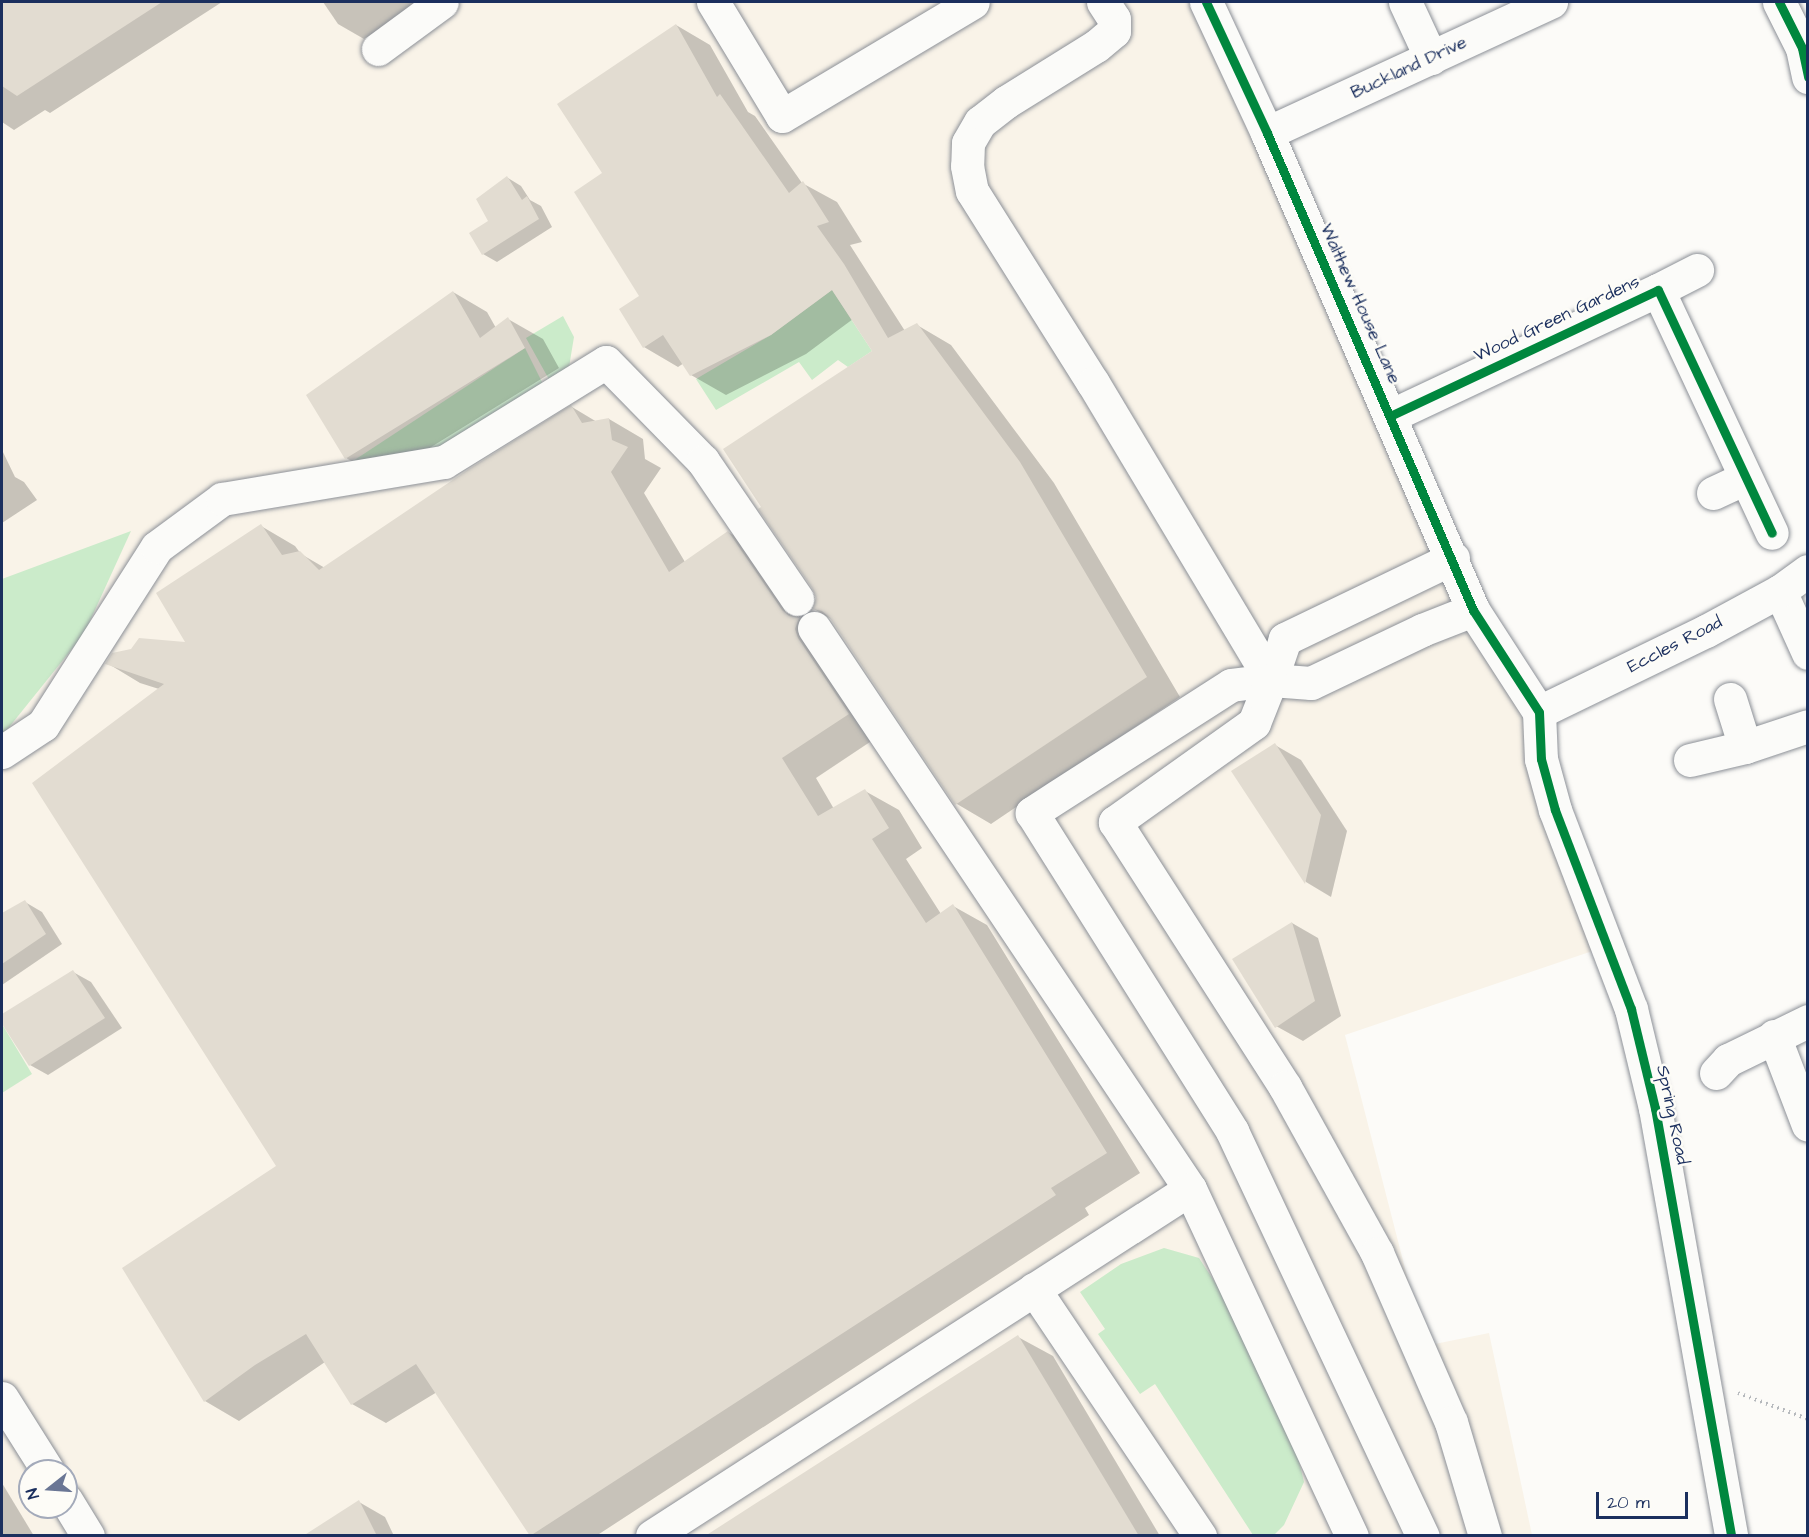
<!DOCTYPE html>
<html>
<head>
<meta charset="utf-8">
<style>
	body { margin:0 }
	#map { position:relative; width:1809px; height:1537px; overflow:hidden; background:#fcfbf8; font-family:"Architects Daughter",sans-serif }
	div>[style] { position:absolute }
	.built>* { inset:0; background:#f9f3e8 }
	.green>* { inset:0; background:#cbebca }
	.shadow>* { inset:0; background:#0003 }
	.building>* { inset:0; background:#e2dcd1 }
	.path>* { height:4px; margin-top:-2px; transform-origin:0; background:repeating-linear-gradient(90deg,#b6b9bd 0 1.5px,transparent 0 6px) }
	.roads { filter:drop-shadow(0 0 2px #8c9097) drop-shadow(0 0 2px #8c9097) }
	.minor>* { height:33px; margin:-16.5px; padding:0 16.5px; transform-origin:16.5px; border-radius:16.5px; background:#fbfbf9 }
	.cycleway>* { height:9px; margin:-4.5px; padding:0 4.5px; transform-origin:4.5px; border-radius:4.5px; background:#00873e }
	span { translate:-50% -50%; white-space:nowrap; text-align:center; line-height:1.15; -webkit-text-stroke:5px #fdfcf7; paint-order:stroke }
	.street-label { font-size:18px; color:#1b2f5e }
	.frame { position:absolute; inset:0; border:3px solid #1b2f5e; pointer-events:none }
	.north { position:absolute; left:18px; top:1459px; width:60px; height:60px; box-sizing:border-box; background:#fdfcf7; border:2px solid #a3aaba; border-radius:50%; rotate:253deg; font-size:16px; font-weight:700; line-height:24px; text-align:center; color:#1b2f5e }
	.north::after { content:''; display:block; margin:auto; width:21px; height:27px; background:#6a7694; clip-path:polygon(50% 0,100% 100%,50% 72%,0 100%) }
	.scale { position:absolute; left:1596px; top:1492px; width:92px; height:27px; box-sizing:border-box; border:3px solid #1b2f5e; border-top:0; padding-left:8px; font-size:18px; line-height:21px; white-space:nowrap; color:#1b2f5e; -webkit-text-stroke:4px #fdfcf7; paint-order:stroke }
</style>
</head>
<body>
<div id="map">
	<div class="built">
		<div style="clip-path:polygon(evenodd,2px 2px,1225px 2px,1619px 942px,1345px 1035px,1425px 1346px,1489px 1333px,1532px 1535px,2px 1536px,2px 2px,30px 1471px,66px 1471px,66px 1507px,30px 1507px,30px 1471px)"></div>
	</div>
	<div class="green">
		<div style="clip-path:polygon(832px 290px,872px 351px,848px 367px,838px 360px,812px 380px,799px 362px,716px 410px,696px 379px,771px 335px)"></div>
		<div style="clip-path:polygon(563px 316px,574px 337px,571px 355px,568px 374px,551px 383px,526px 338px)"></div>
		<div style="clip-path:polygon(525px 348px,544px 386px,440px 449px,353px 461px)"></div>
		<div style="clip-path:polygon(131px 531px,84px 634px,2px 736px,2px 579px)"></div>
		<div style="clip-path:polygon(2px 1024px,32px 1074px,2px 1093px)"></div>
		<div style="clip-path:polygon(1164px 1248px,1199px 1258px,1224px 1296px,1294px 1441px,1304px 1482px,1284px 1525px,1274px 1535px,1253px 1535px,1155px 1384px,1140px 1394px,1098px 1334px,1105px 1329px,1080px 1292px,1121px 1264px)"></div>
	</div>
	<div class="shadow">
		<div style="clip-path:polygon(2px 2px,222px 2px,50px 113px,45px 110px,14px 130px,2px 122px)"></div>
		<div style="clip-path:polygon(323px 2px,423px 2px,364px 39px,338px 24px)"></div>
		<div style="clip-path:polygon(676px 25px,710px 45px,748px 112px,755px 116px,802px 183px,837px 202px,862px 242px,850px 245px,905px 331px,917px 325px,951px 345px,1054px 483px,1180px 697px,991px 824px,957px 804px,833px 620px,814px 609px,874px 351px,853px 319px,806px 354px,726px 395px,691px 375px,684px 363px,678px 367px,644px 347px,641px 297px,604px 174px)"></div>
		<div style="clip-path:polygon(508px 178px,521px 186px,530px 200px,541px 206px,552px 227px,497px 262px,483px 254px,471px 233px,490px 221px)"></div>
		<div style="clip-path:polygon(453px 292px,487px 312px,496px 328px,508px 319px,543px 339px,559px 368px,381px 478px,346px 458px,308px 396px)"></div>
		<div style="clip-path:polygon(572px 407px,597px 422px,609px 419px,643px 439px,645px 459px,661px 468px,644px 493px,685px 562px,728px 532px,762px 552px,882px 734px,816px 778px,834px 809px,865px 791px,899px 810px,922px 848px,906px 859px,941px 914px,953px 906px,987px 925px,1140px 1173px,1085px 1208px,1089px 1215px,596px 1536px,531px 1536px,437px 1392px,386px 1423px,352px 1404px,325px 1362px,239px 1421px,205px 1401px,124px 1269px,278px 1167px,159px 689px,140px 683px,107px 663px,188px 643px,261px 526px,295px 546px,301px 554px,325px 568px)"></div>
		<div style="clip-path:polygon(2px 450px,15px 477px,24px 482px,37px 500px,2px 523px)"></div>
		<div style="clip-path:polygon(1275px 745px,1301px 760px,1347px 831px,1331px 897px,1306px 882px,1233px 772px)"></div>
		<div style="clip-path:polygon(25px 902px,42px 912px,62px 944px,2px 985px,2px 915px)"></div>
		<div style="clip-path:polygon(1292px 923px,1318px 938px,1341px 1016px,1303px 1041px,1276px 1026px)"></div>
		<div style="clip-path:polygon(73px 972px,91px 982px,122px 1028px,48px 1075px,30px 1065px,2px 1021px,2px 1016px)"></div>
		<div style="clip-path:polygon(1018px 1337px,1053px 1356px,1160px 1536px,708px 1536px)"></div>
		<div style="clip-path:polygon(2px 1483px,34px 1536px,2px 1536px)"></div>
		<div style="clip-path:polygon(359px 1502px,385px 1517px,394px 1536px,306px 1536px)"></div>
	</div>
	<div class="building">
		<div style="clip-path:polygon(2px 2px,162px 2px,17px 96px,2px 86px)"></div>
		<div style="clip-path:polygon(676px 24px,717px 97px,720px 94px,789px 193px,803px 181px,829px 222px,817px 226px,844px 264px,888px 338px,917px 323px,1020px 462px,1147px 677px,955px 805px,830px 618px,822px 611px,812px 609px,816px 598px,812px 588px,758px 509px,761px 507px,723px 449px,872px 351px,832px 290px,771px 335px,690px 376px,663px 335px,643px 348px,619px 309px,639px 296px,574px 192px,602px 173px,557px 104px)"></div>
		<div style="clip-path:polygon(507px 176px,522px 200px,527px 196px,539px 219px,482px 255px,469px 233px,488px 221px,476px 199px)"></div>
		<div style="clip-path:polygon(453px 291px,480px 338px,508px 317px,525px 348px,345px 459px,306px 395px)"></div>
		<div style="clip-path:polygon(571px 405px,582px 423px,609px 418px,612px 440px,628px 447px,611px 472px,669px 572px,728px 531px,782px 610px,789px 616px,799px 618px,795px 629px,798px 638px,849px 714px,782px 758px,818px 816px,865px 789px,889px 828px,872px 839px,926px 923px,953px 904px,1107px 1153px,1051px 1188px,1056px 1195px,530px 1536px,416px 1364px,351px 1405px,306px 1334px,255px 1365px,204px 1402px,122px 1268px,276px 1166px,32px 783px,164px 684px,105px 664px,112px 653px,131px 649px,139px 638px,185px 642px,156px 593px,261px 524px,282px 555px,300px 551px,319px 570px,469px 469px)"></div>
		<div style="clip-path:polygon(1275px 743px,1321px 815px,1305px 884px,1231px 771px)"></div>
		<div style="clip-path:polygon(25px 900px,46px 934px,2px 964px,2px 913px)"></div>
		<div style="clip-path:polygon(1292px 922px,1315px 1001px,1275px 1028px,1232px 959px)"></div>
		<div style="clip-path:polygon(73px 970px,105px 1018px,29px 1066px,2px 1024px,2px 1014px)"></div>
		<div style="clip-path:polygon(1018px 1335px,1139px 1536px,705px 1536px)"></div>
		<div style="clip-path:polygon(359px 1500px,377px 1536px,303px 1536px)"></div>
	</div>
	<div class="path">
		<div style="left:1738px;top:1393px;width:75px;rotate:20.4deg"></div>
	</div>
	<div class="roads">
		<div class="minor">
			<div style="left:713px;top:2px;width:133px;rotate:58.8deg"></div>
			<div style="left:782px;top:116px;width:222px;rotate:-30.8deg"></div>
			<div style="left:1103px;top:2px;width:20px;rotate:57deg"></div>
			<div style="left:1114px;top:19px;width:12px;rotate:90deg"></div>
			<div style="left:1114px;top:31px;width:23px;rotate:140deg"></div>
			<div style="left:1096px;top:46px;width:106px;rotate:148.1deg"></div>
			<div style="left:1006px;top:102px;width:33px;rotate:142deg"></div>
			<div style="left:980px;top:122px;width:24px;rotate:120deg"></div>
			<div style="left:968px;top:143px;width:23px;rotate:92deg"></div>
			<div style="left:967px;top:166px;width:25px;rotate:79deg"></div>
			<div style="left:972px;top:191px;width:227px;rotate:57.8deg"></div>
			<div style="left:1093px;top:383px;width:346px;rotate:59.1deg"></div>
			<div style="left:1206px;top:2px;width:145px;rotate:65deg"></div>
			<div style="left:1267px;top:133px;width:520px;rotate:66.64deg"></div>
			<div style="left:1473px;top:610px;width:121px;rotate:57.1deg"></div>
			<div style="left:1539px;top:712px;width:47px;rotate:87.6deg"></div>
			<div style="left:1541px;top:759px;width:53px;rotate:74.6deg"></div>
			<div style="left:1555px;top:810px;width:213px;rotate:69.1deg"></div>
			<div style="left:1631px;top:1009px;width:102px;rotate:76.4deg"></div>
			<div style="left:1655px;top:1108px;width:435px;rotate:79.9deg"></div>
			<div style="left:1405px;top:2px;width:62px;rotate:65.1deg"></div>
			<div style="left:1779px;top:2px;width:51px;rotate:63.4deg"></div>
			<div style="left:1802px;top:48px;width:30px;rotate:78deg"></div>
			<div style="left:378px;top:49px;width:79px;rotate:-36.3deg"></div>
			<div style="left:1267px;top:133px;width:313px;rotate:-24.8deg"></div>
			<div style="left:1658px;top:290px;width:44px;rotate:-27.1deg"></div>
			<div style="left:1390px;top:416px;width:296px;rotate:-25.2deg"></div>
			<div style="left:1658px;top:290px;width:268px;rotate:64.9deg"></div>
			<div style="left:1713px;top:493px;width:35px;rotate:-25deg"></div>
			<div style="left:1453px;top:558px;width:187px;rotate:154.3deg"></div>
			<div style="left:1285px;top:639px;width:43px;rotate:108.9deg"></div>
			<div style="left:1271px;top:680px;width:40px;rotate:4.3deg"></div>
			<div style="left:1311px;top:683px;width:123px;rotate:-25.5deg"></div>
			<div style="left:1422px;top:630px;width:55px;rotate:-21.4deg"></div>
			<div style="left:1780px;top:591px;width:68px;rotate:65.7deg"></div>
			<div style="left:814px;top:628px;width:675px;rotate:56.17deg"></div>
			<div style="left:1190px;top:1189px;width:383px;rotate:65deg"></div>
			<div style="left:1271px;top:680px;width:40px;rotate:172.9deg"></div>
			<div style="left:1231px;top:685px;width:237px;rotate:147.3deg"></div>
			<div style="left:1032px;top:813px;width:376px;rotate:57.8deg"></div>
			<div style="left:1232px;top:1131px;width:448px;rotate:64.8deg"></div>
			<div style="left:1271px;top:680px;width:46px;rotate:111.6deg"></div>
			<div style="left:1254px;top:723px;width:171px;rotate:144.5deg"></div>
			<div style="left:1115px;top:822px;width:315px;rotate:57.3deg"></div>
			<div style="left:1285px;top:1087px;width:190px;rotate:61deg"></div>
			<div style="left:1377px;top:1253px;width:184px;rotate:66.4deg"></div>
			<div style="left:1451px;top:1422px;width:119px;rotate:73.4deg"></div>
			<div style="left:1730px;top:699px;width:50px;rotate:72.6deg"></div>
			<div style="left:1539px;top:712px;width:186px;rotate:-25.9deg"></div>
			<div style="left:1706px;top:631px;width:84px;rotate:-28.4deg"></div>
			<div style="left:1780px;top:591px;width:34px;rotate:-36deg"></div>
			<div style="left:2px;top:752px;width:49px;rotate:-33.4deg"></div>
			<div style="left:43px;top:725px;width:211px;rotate:-57.4deg"></div>
			<div style="left:157px;top:547px;width:81px;rotate:-36.4deg"></div>
			<div style="left:222px;top:499px;width:225px;rotate:-9.5deg"></div>
			<div style="left:444px;top:462px;width:190px;rotate:-31.7deg"></div>
			<div style="left:606px;top:362px;width:139px;rotate:45.6deg"></div>
			<div style="left:703px;top:461px;width:167px;rotate:55.7deg"></div>
			<div style="left:1690px;top:760px;width:57px;rotate:-13.3deg"></div>
			<div style="left:1745px;top:747px;width:66px;rotate:-18.4deg"></div>
			<div style="left:1774px;top:1036px;width:95px;rotate:69.1deg"></div>
			<div style="left:1716px;top:1073px;width:18px;rotate:-47deg"></div>
			<div style="left:1728px;top:1060px;width:89px;rotate:-26deg"></div>
			<div style="left:1034px;top:1289px;width:298px;rotate:56.1deg"></div>
			<div style="left:2px;top:1398px;width:86px;rotate:57.8deg"></div>
			<div style="left:66px;top:1500px;width:42px;rotate:58.6deg"></div>
			<div style="left:652px;top:1536px;width:640px;rotate:-32.82deg"></div>
		</div>
	</div>
	<div class="cycleway">
		<div style="left:1206px;top:2px;width:145px;rotate:65deg"></div>
		<div style="left:1267px;top:133px;width:520px;rotate:66.64deg"></div>
		<div style="left:1473px;top:610px;width:121px;rotate:57.1deg"></div>
		<div style="left:1539px;top:712px;width:47px;rotate:87.6deg"></div>
		<div style="left:1541px;top:759px;width:53px;rotate:74.6deg"></div>
		<div style="left:1555px;top:810px;width:213px;rotate:69.1deg"></div>
		<div style="left:1631px;top:1009px;width:102px;rotate:76.4deg"></div>
		<div style="left:1655px;top:1108px;width:435px;rotate:79.9deg"></div>
		<div style="left:1779px;top:2px;width:51px;rotate:63.4deg"></div>
		<div style="left:1802px;top:48px;width:30px;rotate:78deg"></div>
		<div style="left:1390px;top:416px;width:296px;rotate:-25.2deg"></div>
		<div style="left:1658px;top:290px;width:268px;rotate:64.9deg"></div>
	</div>
	<div class="street-label">
		<span style="left:1409px;top:68px;rotate:-25deg">Buckland Drive</span>
		<span style="left:1360px;top:304px;rotate:66deg">Walthew House Lane</span>
		<span style="left:1557px;top:319px;rotate:-25deg">Wood Green Gardens</span>
		<span style="left:1675px;top:645px;rotate:-27deg">Eccles Road</span>
		<span style="left:1672px;top:1115px;rotate:78deg">Spring Road</span>
	</div>
	<div class="frame"></div>
	<div class="north">N</div>
	<div class="scale">20 m</div>
</div>
</body>
</html>
